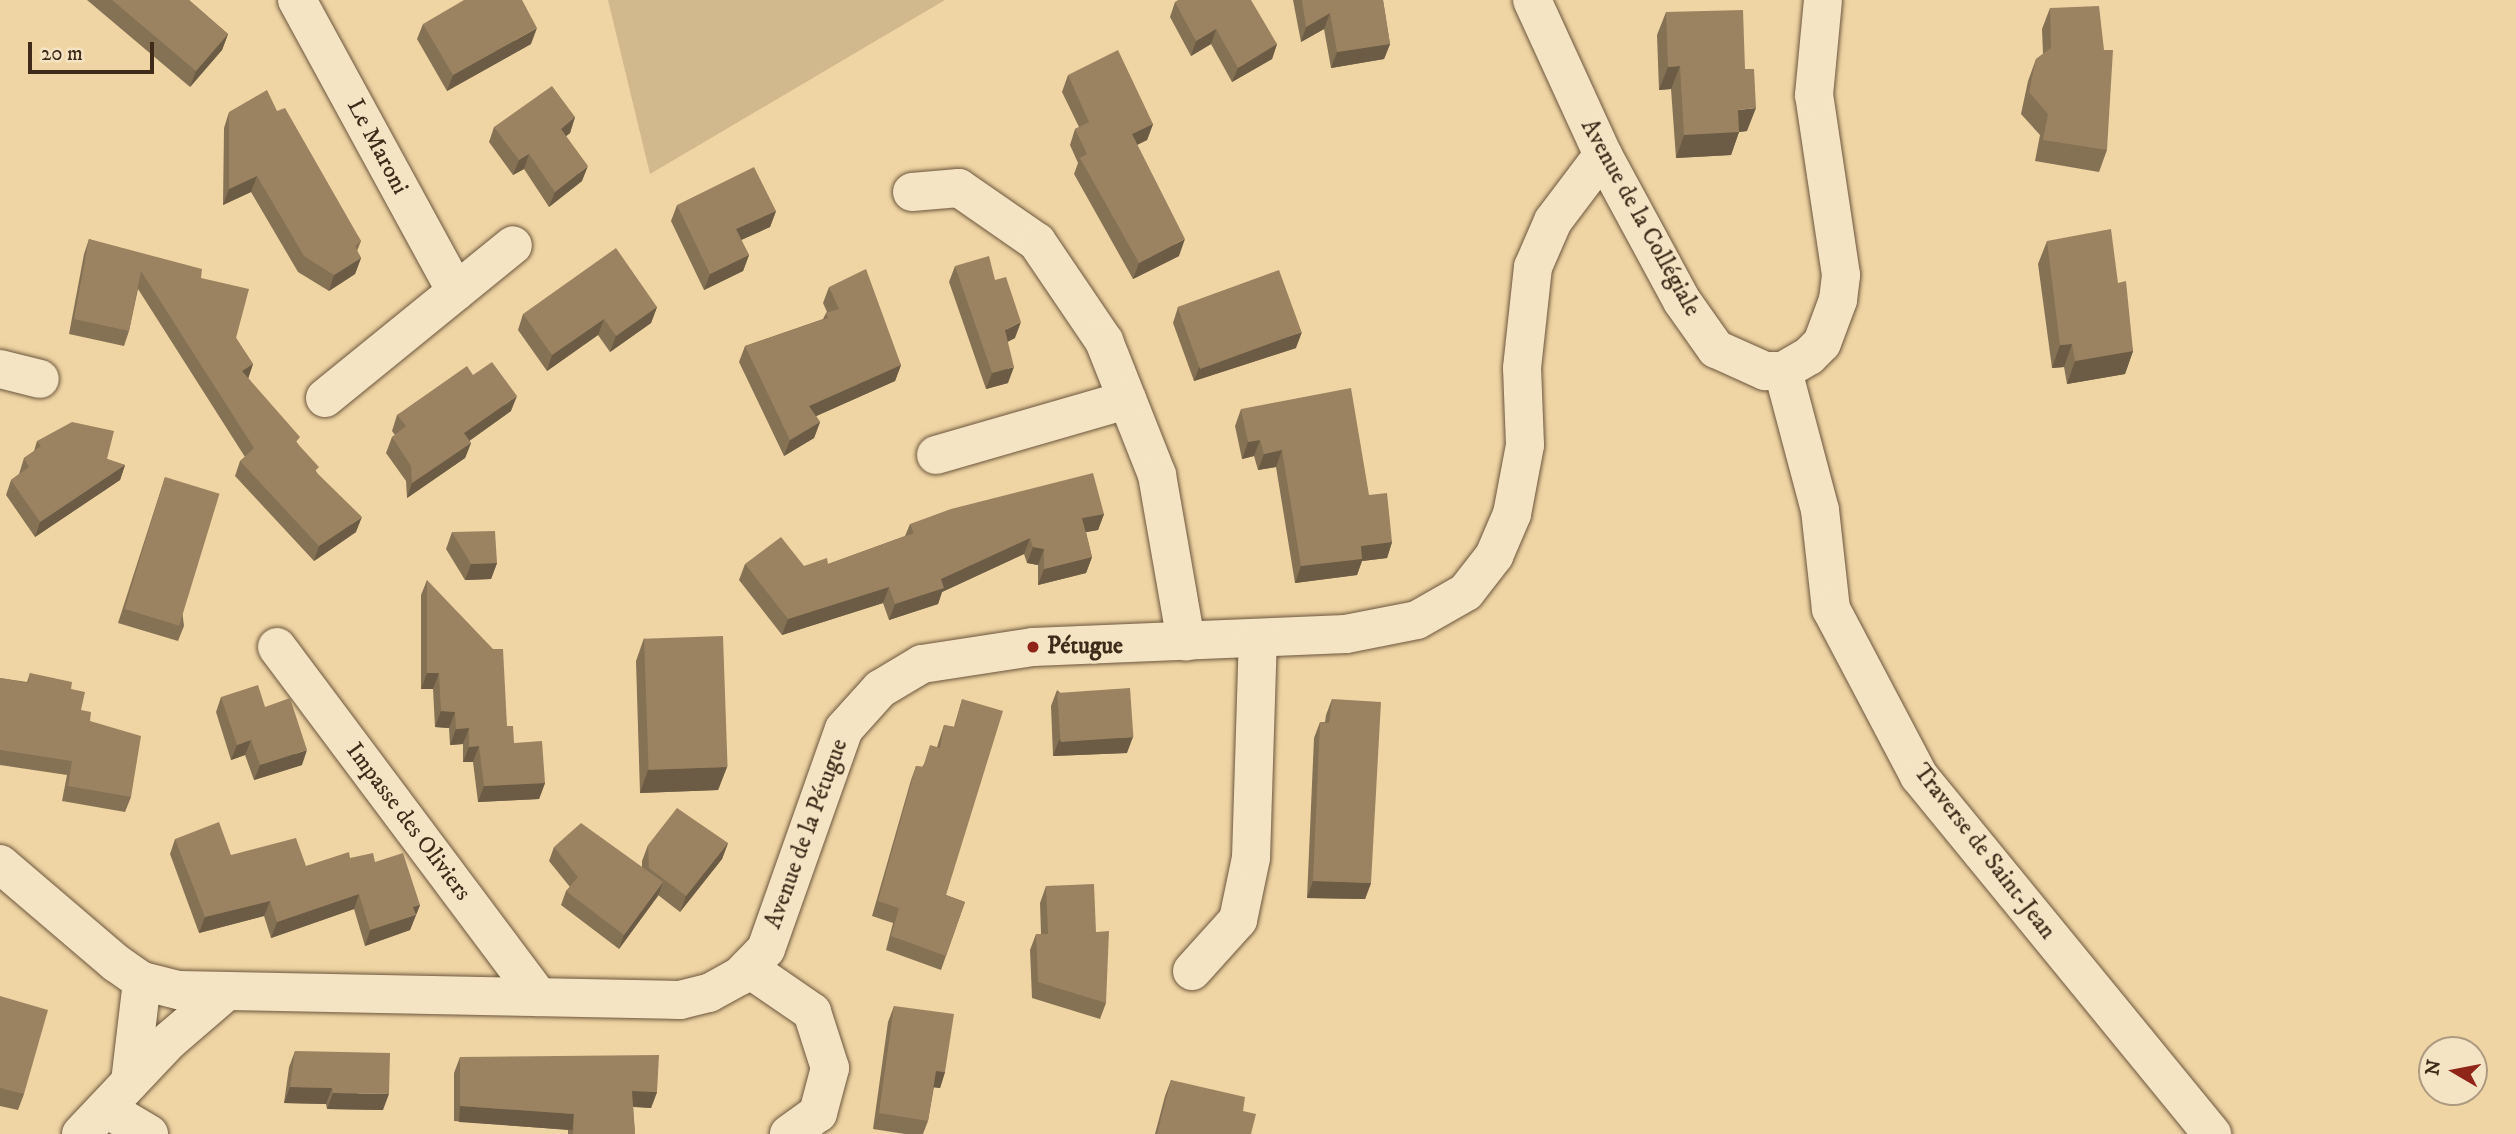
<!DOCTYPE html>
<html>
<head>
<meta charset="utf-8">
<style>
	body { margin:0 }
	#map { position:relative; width:2516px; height:1134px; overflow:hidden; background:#efd5a4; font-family:"IM FELL DW Pica",serif }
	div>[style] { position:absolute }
	.green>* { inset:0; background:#d1b88d }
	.roads { filter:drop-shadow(0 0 2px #6c563d) drop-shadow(0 0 2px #6c563d) }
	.minor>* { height:38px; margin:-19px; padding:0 19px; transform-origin:19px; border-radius:19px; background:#f5e4c4 }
	.wall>* { inset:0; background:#857154 }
	.shaded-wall>* { inset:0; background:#6c5c45; transform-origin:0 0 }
	.building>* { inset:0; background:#9b8362; transform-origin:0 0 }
	.dots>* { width:19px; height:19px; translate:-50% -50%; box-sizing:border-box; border:4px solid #f5e4c4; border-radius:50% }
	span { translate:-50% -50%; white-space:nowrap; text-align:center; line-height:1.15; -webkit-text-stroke:6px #f5e4c4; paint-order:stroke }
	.street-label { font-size:24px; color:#402b1b }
	.poi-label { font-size:24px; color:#402b1b; font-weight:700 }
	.left { translate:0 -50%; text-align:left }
	.north { position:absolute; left:2418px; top:1036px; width:70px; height:70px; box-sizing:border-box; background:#f5e4c4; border:2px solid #ad9a80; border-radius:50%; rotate:280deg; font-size:19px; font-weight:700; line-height:28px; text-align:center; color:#402b1b }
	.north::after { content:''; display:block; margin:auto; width:24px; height:32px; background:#8f2418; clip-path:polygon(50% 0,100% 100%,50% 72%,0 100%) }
	.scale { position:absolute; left:28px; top:42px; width:126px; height:32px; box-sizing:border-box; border:4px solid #402b1b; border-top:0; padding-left:9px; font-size:21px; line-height:24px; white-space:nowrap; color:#402b1b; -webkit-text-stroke:5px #f5e4c4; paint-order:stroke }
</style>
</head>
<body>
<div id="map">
	<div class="green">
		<div style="clip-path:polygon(608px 0,945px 0,650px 174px)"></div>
	</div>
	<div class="roads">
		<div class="minor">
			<div style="left:297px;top:0;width:332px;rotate:61.4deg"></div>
			<div style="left:1532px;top:0;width:170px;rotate:65.4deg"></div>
			<div style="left:1603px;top:155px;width:166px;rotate:61.6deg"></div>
			<div style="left:1682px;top:301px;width:59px;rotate:54.7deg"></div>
			<div style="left:1716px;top:349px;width:54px;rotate:24.2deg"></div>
			<div style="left:1765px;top:371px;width:18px"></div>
			<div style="left:1783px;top:371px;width:30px;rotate:-30deg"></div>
			<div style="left:1809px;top:356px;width:18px;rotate:-45deg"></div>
			<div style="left:1822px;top:343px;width:46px;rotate:-69.6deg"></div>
			<div style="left:1838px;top:300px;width:25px;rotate:-83deg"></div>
			<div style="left:1841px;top:275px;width:182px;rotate:-98.5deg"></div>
			<div style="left:1814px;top:95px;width:95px;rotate:-84.6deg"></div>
			<div style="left:912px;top:192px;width:47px;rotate:-4.9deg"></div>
			<div style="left:959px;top:188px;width:95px;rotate:34.7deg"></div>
			<div style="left:1037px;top:242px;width:120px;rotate:55.9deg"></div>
			<div style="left:1104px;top:341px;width:144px;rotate:68.4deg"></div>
			<div style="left:1157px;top:475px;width:169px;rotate:80.1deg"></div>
			<div style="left:0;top:369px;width:41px;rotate:14deg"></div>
			<div style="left:1783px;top:371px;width:144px;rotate:75.1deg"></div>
			<div style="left:1820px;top:510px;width:100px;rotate:83.7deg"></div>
			<div style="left:1831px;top:609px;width:189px;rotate:62.2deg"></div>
			<div style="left:1919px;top:776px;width:463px;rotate:50.7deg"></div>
			<div style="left:325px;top:398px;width:242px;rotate:-39.1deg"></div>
			<div style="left:936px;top:455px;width:199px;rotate:-16.1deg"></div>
			<div style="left:277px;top:647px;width:437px;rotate:53.2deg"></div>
			<div style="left:0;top:864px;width:153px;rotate:40.5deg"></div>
			<div style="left:116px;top:963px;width:32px;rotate:35deg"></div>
			<div style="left:142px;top:981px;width:38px;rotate:14deg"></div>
			<div style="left:179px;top:990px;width:501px;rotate:1.14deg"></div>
			<div style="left:680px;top:1000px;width:30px;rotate:-14deg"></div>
			<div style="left:709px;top:993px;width:35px;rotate:-29deg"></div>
			<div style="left:740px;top:976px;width:37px;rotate:-46deg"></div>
			<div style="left:766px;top:949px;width:233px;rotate:-70.5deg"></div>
			<div style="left:844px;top:729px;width:54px;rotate:-48deg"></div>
			<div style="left:880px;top:689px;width:49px;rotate:-30.8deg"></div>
			<div style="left:922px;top:664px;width:112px;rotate:-8.7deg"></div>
			<div style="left:1033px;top:647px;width:313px;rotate:-2.4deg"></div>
			<div style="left:1346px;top:634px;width:72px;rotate:-11.2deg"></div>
			<div style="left:1417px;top:620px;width:56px;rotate:-29.7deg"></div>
			<div style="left:1466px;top:592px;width:46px;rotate:-52.1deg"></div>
			<div style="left:1494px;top:556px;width:46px;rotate:-66.8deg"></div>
			<div style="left:1512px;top:514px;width:70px;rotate:-79.3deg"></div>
			<div style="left:1525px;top:445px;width:77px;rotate:-92.2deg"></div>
			<div style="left:1522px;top:368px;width:102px;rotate:-83.8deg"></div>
			<div style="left:1533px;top:267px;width:50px;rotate:-66.5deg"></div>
			<div style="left:1553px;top:221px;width:83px;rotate:-52.9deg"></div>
			<div style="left:748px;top:968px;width:78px;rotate:34.5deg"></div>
			<div style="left:812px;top:1012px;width:59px;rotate:72.2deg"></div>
			<div style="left:830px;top:1068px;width:47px;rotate:104.9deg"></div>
			<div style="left:818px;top:1113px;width:36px;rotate:144deg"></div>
			<div style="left:1192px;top:971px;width:69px;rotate:-48deg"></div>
			<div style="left:1238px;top:920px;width:63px;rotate:-78.2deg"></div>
			<div style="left:1251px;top:858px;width:220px;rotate:-88.2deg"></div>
			<div style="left:130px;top:1082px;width:102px;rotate:-83.2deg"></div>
			<div style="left:107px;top:1109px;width:49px;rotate:30.8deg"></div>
			<div style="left:81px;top:1134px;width:129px;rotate:-46.6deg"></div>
			<div style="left:170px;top:1040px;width:75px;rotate:-40.7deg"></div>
		</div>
	</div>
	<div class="wall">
		<div style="clip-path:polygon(87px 0,189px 0,228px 34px,222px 50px,190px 87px)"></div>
		<div style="clip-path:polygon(1293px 0,1383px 0,1390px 44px,1384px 59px,1331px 68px,1324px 29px,1301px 42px)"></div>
		<div style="clip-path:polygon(1175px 2px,1277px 44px,1272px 59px,1232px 82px,1211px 44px,1191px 56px,1170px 17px)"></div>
		<div style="clip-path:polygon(2050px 8px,2107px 150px,2099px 172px,2035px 161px,2040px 135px,2021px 114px,2028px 81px,2036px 59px,2043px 54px,2042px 29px)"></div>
		<div style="clip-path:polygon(1666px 12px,1747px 131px,1739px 132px,1731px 155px,1676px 158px,1671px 89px,1659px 90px,1657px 35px)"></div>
		<div style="clip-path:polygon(423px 24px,531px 44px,447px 91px,417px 39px)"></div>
		<div style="clip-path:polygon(1068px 75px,1153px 124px,1147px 140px,1137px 145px,1179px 256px,1133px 279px,1074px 174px,1078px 163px,1070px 145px,1075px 129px,1079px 127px,1062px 92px)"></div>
		<div style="clip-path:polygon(277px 111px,361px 241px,357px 251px,361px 258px,355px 274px,329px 291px,298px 272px,251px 192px,223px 205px,224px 128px,229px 112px)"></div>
		<div style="clip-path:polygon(575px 117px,570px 133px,566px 136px,582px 181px,549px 207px,524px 169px,513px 175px,489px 142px,494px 127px)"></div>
		<div style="clip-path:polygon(677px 205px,776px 211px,770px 227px,741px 240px,749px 255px,743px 271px,704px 290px,671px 221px)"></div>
		<div style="clip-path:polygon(89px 239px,201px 278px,236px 338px,253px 364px,248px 378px,298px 444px,356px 532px,314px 561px,235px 476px,240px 461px,245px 457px,138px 289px,129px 331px,124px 346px,69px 334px,84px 254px)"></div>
		<div style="clip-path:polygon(2047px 241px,2118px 283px,2133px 351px,2125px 374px,2067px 384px,2064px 367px,2052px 368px,2038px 264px)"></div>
		<div style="clip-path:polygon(955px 266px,1015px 338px,1008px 341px,1008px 383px,986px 389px,949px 282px)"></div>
		<div style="clip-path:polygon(829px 287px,901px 365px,895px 381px,816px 416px,820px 422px,814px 438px,784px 456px,739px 362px,745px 346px,823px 319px,826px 313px,827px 312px,823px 303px)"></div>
		<div style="clip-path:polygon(657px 307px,651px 323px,610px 352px,598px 335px,547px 371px,518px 330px,523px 314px)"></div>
		<div style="clip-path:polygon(1178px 307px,1296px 348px,1194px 381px,1173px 323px)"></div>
		<div style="clip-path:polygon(473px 375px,511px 411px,469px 441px,471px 443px,465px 458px,407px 498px,406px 481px,386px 453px,392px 437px,395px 435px,392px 431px,397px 415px)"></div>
		<div style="clip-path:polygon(1241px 409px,1369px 495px,1392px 542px,1387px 558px,1362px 561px,1357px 575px,1295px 583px,1276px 467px,1258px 470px,1254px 456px,1242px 459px,1235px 426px)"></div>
		<div style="clip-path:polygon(37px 441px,107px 459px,125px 465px,120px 480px,35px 537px,6px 495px,11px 480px,19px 474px,24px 458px,34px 451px)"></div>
		<div style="clip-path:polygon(165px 477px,184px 626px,178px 641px,118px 623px)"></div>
		<div style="clip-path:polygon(1104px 514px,1098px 530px,1086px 532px,1092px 557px,1086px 573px,1038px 585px,1038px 565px,1027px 563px,1024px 554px,942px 592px,938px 604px,889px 620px,883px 603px,782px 635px,739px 580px,745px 564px,804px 566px,828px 564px,905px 536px,910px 524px)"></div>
		<div style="clip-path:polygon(452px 532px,497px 563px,491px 579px,465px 580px,446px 549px)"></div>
		<div style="clip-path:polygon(427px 580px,507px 726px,514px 743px,545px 783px,539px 799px,478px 802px,473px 762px,463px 762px,463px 744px,450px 745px,449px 728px,435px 727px,433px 689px,421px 689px,421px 595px)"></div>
		<div style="clip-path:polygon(644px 638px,727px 767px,718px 790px,640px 793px,636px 661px)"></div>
		<div style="clip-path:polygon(30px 673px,71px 689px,81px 710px,90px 721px,131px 797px,125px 812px,62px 801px,67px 775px,0 765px,0 678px,27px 682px)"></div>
		<div style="clip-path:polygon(1057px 690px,1127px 753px,1053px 756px,1051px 706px)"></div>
		<div style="clip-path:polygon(221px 697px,265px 707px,302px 765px,254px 780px,245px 755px,231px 760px,216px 712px)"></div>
		<div style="clip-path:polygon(962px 699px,946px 895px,965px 902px,941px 970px,886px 950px,893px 923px,872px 916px,911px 780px,916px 766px,922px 767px,937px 747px,944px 725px,954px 727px)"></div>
		<div style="clip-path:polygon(1332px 699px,1371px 883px,1365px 899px,1307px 898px,1314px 738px,1320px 722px,1325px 722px,1326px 715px)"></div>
		<div style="clip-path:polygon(175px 839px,231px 855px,306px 866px,350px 858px,375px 862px,420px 905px,410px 930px,365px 946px,354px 909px,271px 938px,264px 916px,199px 933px,170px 854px)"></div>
		<div style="clip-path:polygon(728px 843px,722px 859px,680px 912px,658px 895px,619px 949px,561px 905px,566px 891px,570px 887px,549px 861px,554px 847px,642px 867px,642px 861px,648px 845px)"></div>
		<div style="clip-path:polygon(1046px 886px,1096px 932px,1106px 1003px,1100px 1019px,1032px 998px,1030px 950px,1036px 934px,1041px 934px,1040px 903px)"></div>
		<div style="clip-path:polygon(0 996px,24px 1094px,18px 1110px,0 1106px)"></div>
		<div style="clip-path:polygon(894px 1006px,945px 1072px,940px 1088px,934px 1087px,928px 1121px,923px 1134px,905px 1134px,873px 1129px,888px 1022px)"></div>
		<div style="clip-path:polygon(295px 1051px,383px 1110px,327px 1109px,326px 1104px,284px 1103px,289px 1067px)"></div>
		<div style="clip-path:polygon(460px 1057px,657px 1092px,651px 1108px,633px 1107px,635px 1134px,568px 1134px,568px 1130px,454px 1121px,454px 1073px)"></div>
		<div style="clip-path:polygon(1171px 1080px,1243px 1111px,1251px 1134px,1155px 1134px,1165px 1096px)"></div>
	</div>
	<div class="shaded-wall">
		<div style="clip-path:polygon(1330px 13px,1324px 29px,1301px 42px,1306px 27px)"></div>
		<div style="clip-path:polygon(537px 28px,531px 44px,447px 91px,453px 75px)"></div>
		<div style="clip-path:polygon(1216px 29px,1211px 44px,1191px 56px,1196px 41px)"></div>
		<div style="clip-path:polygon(228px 34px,222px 50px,190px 87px,196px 71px)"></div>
		<div style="clip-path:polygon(1277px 44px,1272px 59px,1232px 82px,1238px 68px)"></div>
		<div style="clip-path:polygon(1390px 44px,1384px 59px,1331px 68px,1337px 52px)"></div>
		<div style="clip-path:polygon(1680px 66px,1671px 89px,1659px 90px,1668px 67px)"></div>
		<div style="clip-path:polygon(1756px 108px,1747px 131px,1739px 132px,1731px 155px,1676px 158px,1684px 135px,1738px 110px)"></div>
		<div style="clip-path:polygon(575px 117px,570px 133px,555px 145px,561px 129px)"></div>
		<div style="clip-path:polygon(1153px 124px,1147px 140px,1126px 150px,1132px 134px)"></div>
		<div style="clip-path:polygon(529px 154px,524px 169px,513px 175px,519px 160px)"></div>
		<div style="clip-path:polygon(588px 166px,582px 181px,549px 207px,555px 192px)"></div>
		<div style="clip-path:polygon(257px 176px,251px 192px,223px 205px,229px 189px)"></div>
		<div style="clip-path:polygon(776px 211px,770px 227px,730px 245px,736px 229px)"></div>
		<div style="clip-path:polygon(1185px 239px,1179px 256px,1133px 279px,1139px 263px)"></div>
		<div style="clip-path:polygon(749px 255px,743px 271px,704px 290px,710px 274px)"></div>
		<div style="clip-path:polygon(361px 258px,355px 274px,329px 291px,334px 275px)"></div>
		<div style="clip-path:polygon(657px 307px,651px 323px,610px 352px,616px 336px)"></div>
		<div style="clip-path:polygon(604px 319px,598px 335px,547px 371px,552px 355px)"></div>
		<div style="clip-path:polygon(1021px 322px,1015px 338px,1000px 346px,1005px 330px)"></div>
		<div style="clip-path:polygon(1302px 332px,1296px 348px,1194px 381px,1200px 365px)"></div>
		<div style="clip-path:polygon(2072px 344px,2064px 367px,2052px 368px,2060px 345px)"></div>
		<div style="clip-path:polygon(2133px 351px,2125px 374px,2067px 384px,2075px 361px)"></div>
		<div style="clip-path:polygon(253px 364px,248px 379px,242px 371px)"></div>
		<div style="clip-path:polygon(901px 365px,895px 381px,803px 422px,809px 406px)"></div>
		<div style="clip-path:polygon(1014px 367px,1008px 383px,986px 389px,992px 373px)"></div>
		<div style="clip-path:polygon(517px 396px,511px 411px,458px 449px,464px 433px)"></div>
		<div style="clip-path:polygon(820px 422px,814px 438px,784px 456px,790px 440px)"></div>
		<div style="clip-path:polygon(1260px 440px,1254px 456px,1242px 459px,1248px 442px)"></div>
		<div style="clip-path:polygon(471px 443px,465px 458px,407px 498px,412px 483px)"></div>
		<div style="clip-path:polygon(1282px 450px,1276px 467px,1258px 470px,1264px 454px)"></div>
		<div style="clip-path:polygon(125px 465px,120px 480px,35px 537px,40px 522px)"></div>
		<div style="clip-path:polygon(1104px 514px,1098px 530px,1076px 534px,1082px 518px)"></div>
		<div style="clip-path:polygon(362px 517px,356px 532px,314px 561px,319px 546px)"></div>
		<div style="clip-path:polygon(1030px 538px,1024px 554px,942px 592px,938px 604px,889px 620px,895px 604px,941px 579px)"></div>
		<div style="clip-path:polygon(1392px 542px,1387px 558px,1362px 561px,1357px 575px,1295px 583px,1301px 566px,1361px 546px)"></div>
		<div style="clip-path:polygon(1033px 547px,1044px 549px,1038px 565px,1027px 563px)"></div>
		<div style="clip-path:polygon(1092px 557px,1086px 573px,1038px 585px,1044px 569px)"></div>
		<div style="clip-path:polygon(497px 563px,491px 579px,465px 580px,471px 564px)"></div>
		<div style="clip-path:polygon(889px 587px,883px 603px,782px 635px,788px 619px)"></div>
		<div style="clip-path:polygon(427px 673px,439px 673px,433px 689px,421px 689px)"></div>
		<div style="clip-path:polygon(441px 711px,455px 712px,449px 728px,435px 727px)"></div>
		<div style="clip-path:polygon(469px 728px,463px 744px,450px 745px,456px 729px)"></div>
		<div style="clip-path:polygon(1133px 737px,1127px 753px,1053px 756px,1059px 740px)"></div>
		<div style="clip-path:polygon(251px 740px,245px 755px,231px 760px,237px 745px)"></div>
		<div style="clip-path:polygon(479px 746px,473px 762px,463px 762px,469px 747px)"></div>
		<div style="clip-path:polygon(307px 750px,302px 765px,254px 780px,260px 765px)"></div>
		<div style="clip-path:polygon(727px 767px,718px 790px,640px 793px,648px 770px)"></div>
		<div style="clip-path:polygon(545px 783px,539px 799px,478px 802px,484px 786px)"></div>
		<div style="clip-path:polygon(728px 843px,722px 859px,680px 912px,686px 896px)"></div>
		<div style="clip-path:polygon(1313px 881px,1371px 883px,1365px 899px,1307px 898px)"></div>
		<div style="clip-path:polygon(663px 882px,658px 896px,619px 949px,624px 935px)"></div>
		<div style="clip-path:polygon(359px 894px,354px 909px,271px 938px,277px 922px)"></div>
		<div style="clip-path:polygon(270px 901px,264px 916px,199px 933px,205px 917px)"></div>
		<div style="clip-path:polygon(420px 905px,410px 930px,365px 946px,370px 930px,413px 907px)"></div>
		<div style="clip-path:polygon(936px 1071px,945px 1072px,940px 1088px,930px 1087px)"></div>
		<div style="clip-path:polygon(290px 1087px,332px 1088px,326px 1104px,284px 1103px)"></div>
		<div style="clip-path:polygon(632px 1091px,657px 1092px,651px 1108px,626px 1106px)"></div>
		<div style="clip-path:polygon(333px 1093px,389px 1094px,383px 1110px,327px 1109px)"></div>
		<div style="left:460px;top:1106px;width:114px;height:16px;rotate:4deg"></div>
	</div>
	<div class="building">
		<div style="clip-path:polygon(112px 0,189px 0,228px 34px,196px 71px)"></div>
		<div style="clip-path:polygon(464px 0,522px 0,537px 28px,453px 75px,423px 24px)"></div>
		<div style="clip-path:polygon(1178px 0,1251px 0,1277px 44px,1238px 68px,1216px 29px,1196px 41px,1175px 2px)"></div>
		<div style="clip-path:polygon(1302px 0,1383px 0,1390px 44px,1337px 52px,1330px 13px,1306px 27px)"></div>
		<div style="clip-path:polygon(2099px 6px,2104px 50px,2113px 50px,2107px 150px,2043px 140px,2048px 114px,2029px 92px,2036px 59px,2051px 48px,2050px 8px)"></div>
		<div style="clip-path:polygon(1743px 10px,1745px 69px,1754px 69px,1756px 108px,1738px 110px,1739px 132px,1684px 135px,1680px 66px,1668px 67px,1666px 12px)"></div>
		<div style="clip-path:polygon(1118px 50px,1153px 124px,1132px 134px,1185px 239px,1139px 263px,1080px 158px,1087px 154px,1075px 129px,1089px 122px,1068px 75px)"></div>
		<div style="clip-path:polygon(552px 86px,575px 117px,561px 129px,588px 166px,555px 192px,529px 154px,519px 160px,494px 127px)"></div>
		<div style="clip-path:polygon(267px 90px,277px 111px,285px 108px,361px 241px,355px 246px,361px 258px,334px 275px,304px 256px,257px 176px,229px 189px,229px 112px)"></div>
		<div style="clip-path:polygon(754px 167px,776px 211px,736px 229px,749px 255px,710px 274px,677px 205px)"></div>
		<div style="clip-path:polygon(2111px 229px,2118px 283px,2126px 281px,2133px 351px,2075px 361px,2072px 344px,2060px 345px,2047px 241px)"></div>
		<div style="clip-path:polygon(89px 239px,202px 269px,201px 278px,249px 289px,236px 338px,253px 364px,242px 371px,300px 437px,296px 442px,319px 467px,315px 471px,362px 517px,319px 546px,240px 461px,254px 448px,141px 271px,129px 331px,74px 319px)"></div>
		<div style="clip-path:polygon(616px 248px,657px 307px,616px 336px,604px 319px,552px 355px,523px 314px)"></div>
		<div style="clip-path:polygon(989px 256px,995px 280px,1006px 277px,1021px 322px,1005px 330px,1014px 367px,992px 373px,955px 266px)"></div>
		<div style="clip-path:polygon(866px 269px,901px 365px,809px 406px,820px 422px,790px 440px,745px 346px,828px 318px,826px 313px,839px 309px,829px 287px)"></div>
		<div style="left:1279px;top:270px;width:66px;height:108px;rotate:70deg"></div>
		<div style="clip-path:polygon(492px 362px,517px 396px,464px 433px,471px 443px,412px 483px,411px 466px,392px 437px,406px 426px,397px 415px,467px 366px,473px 375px)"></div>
		<div style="clip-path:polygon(1351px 388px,1369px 495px,1387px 493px,1392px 542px,1361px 546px,1362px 559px,1301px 566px,1282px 450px,1264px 454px,1260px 440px,1248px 442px,1241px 409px)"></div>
		<div style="clip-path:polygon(72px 422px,114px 431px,107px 459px,125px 465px,40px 522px,11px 480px,29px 467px,24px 458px,41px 446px,37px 441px)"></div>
		<div style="clip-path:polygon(1093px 473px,1104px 514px,1082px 518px,1092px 557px,1044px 569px,1044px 549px,1033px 547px,1030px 538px,941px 579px,944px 588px,895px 604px,889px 587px,788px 619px,745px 564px,781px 537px,804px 566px,827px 558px,828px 564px,914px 533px,910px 524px,951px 509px)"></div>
		<div style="left:165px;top:477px;width:57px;height:138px;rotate:17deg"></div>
		<div style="clip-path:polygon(495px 531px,497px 563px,471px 564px,452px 532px)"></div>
		<div style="clip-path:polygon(427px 580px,493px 649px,503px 649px,507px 726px,513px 726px,514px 743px,542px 741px,545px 783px,484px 786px,479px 746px,469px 747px,469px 728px,456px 729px,455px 712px,441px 711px,439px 673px,427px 673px)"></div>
		<div style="left:723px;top:636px;width:131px;height:79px;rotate:88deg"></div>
		<div style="clip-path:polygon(30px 673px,72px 682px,71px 689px,85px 692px,81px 710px,91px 712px,90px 721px,141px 736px,131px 797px,68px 786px,72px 761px,0 750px,0 678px,28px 683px)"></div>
		<div style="clip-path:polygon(258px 685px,265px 707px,290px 698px,307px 750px,260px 765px,251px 740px,237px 745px,221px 697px)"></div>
		<div style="left:1130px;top:688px;width:49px;height:73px;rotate:86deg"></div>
		<div style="clip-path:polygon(962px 699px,1003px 711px,946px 895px,965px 902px,946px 956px,891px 936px,899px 908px,878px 901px,916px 766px,923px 767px,930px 745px,940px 748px,944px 725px,955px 727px)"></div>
		<div style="clip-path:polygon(1332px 699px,1381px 702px,1371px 883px,1313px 881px,1320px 722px,1329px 723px)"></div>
		<div style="clip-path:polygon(677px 808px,728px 843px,686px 896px,649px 868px,648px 845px)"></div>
		<div style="clip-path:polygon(219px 822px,231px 855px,296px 838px,306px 866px,349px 852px,350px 858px,373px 853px,375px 862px,403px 853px,420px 905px,413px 907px,416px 915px,370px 930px,359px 894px,277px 922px,270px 901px,205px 917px,175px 839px)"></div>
		<div style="clip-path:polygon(581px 823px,663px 882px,624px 935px,566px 891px,578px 877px,554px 847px)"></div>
		<div style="clip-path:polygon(1094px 884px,1096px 932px,1109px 931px,1106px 1003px,1038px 982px,1036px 934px,1048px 934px,1046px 886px)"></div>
		<div style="clip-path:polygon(0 996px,48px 1010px,24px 1094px,0 1088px)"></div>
		<div style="clip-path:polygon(894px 1006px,954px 1014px,945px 1072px,936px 1071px,928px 1121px,879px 1113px)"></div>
		<div style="clip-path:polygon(295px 1051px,390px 1053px,389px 1094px,333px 1093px,332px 1088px,290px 1087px)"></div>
		<div style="clip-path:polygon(659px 1055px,657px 1092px,632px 1091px,635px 1134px,573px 1134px,574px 1114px,460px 1106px,460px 1057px)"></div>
		<div style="clip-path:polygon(1171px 1080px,1245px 1097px,1243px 1111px,1256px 1114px,1251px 1134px,1157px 1134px)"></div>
	</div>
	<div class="dots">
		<div style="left:1033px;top:647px;background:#8f2418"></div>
	</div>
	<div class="street-label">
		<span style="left:377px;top:147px;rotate:62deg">Le Maroni</span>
		<span style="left:1640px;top:218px;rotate:61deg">Avenue de la Collégiale</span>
		<span style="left:408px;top:822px;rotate:53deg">Impasse des Oliviers</span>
		<span style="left:807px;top:834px;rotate:-70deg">Avenue de la Pétugue</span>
		<span style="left:1984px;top:852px;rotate:52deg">Traverse de Saint-Jean</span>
	</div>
	<div class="poi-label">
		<span class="left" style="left:1047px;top:647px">Pétugue</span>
	</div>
	<div class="north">N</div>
	<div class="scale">20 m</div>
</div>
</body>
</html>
